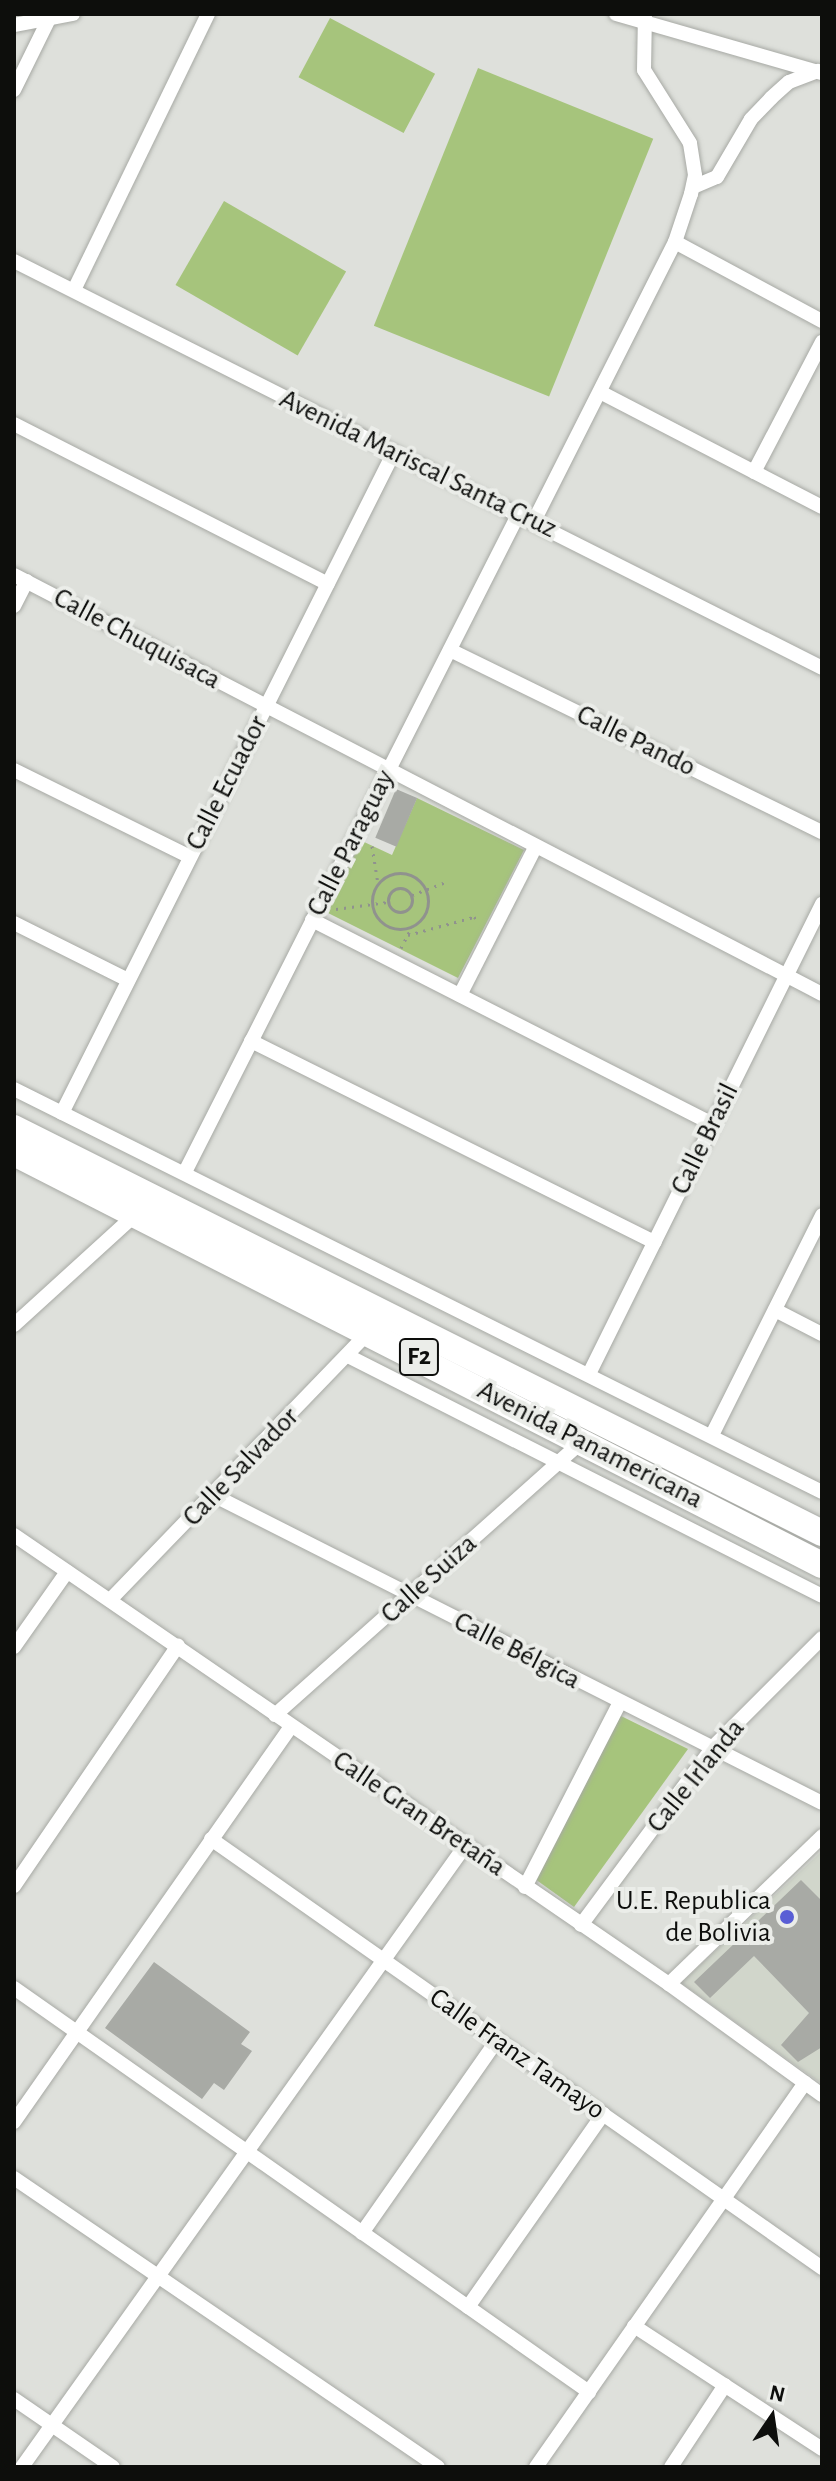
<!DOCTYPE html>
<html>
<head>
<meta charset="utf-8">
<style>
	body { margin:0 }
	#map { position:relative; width:836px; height:2481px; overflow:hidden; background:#dee0db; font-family:"Alegreya Sans",sans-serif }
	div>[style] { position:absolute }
	.built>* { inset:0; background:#d1d6cb }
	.green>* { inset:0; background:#a6c47c; transform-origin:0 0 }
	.building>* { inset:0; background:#a8aaa5; transform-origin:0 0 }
	.path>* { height:3px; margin-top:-1.5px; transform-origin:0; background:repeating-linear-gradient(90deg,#90928e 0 2px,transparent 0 8px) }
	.path>.ring { margin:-1.5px; padding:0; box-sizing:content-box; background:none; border:3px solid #90928e; border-radius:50% }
	.roads { filter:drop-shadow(0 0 2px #a7a9a4) drop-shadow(0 0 2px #a7a9a4) }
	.street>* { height:14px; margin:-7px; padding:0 7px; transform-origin:7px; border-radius:7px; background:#fff }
	.highway>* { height:26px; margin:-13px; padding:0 13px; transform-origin:13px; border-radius:13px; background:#fff }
	.dots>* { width:22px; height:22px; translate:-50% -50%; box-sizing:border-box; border:4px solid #ebede9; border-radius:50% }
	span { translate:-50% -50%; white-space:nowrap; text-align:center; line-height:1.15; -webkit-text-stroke:8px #ebede9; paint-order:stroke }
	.shield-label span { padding:2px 6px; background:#ebede9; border:2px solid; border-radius:6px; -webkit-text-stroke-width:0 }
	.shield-label { font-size:26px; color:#0d0e0c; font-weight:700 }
	.street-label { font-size:28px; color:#0d0e0c }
	.poi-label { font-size:28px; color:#0d0e0c }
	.right { translate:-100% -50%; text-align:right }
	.frame { position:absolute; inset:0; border:16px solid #0d0e0c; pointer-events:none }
	.north { position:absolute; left:732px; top:2377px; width:80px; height:80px; -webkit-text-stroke:6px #ebede9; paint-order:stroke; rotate:13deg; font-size:22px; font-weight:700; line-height:32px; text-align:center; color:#0d0e0c }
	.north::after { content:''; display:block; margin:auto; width:28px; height:36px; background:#0d0e0c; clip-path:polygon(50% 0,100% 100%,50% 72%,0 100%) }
</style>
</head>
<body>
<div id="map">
	<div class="built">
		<div style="clip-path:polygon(822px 1851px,822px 2084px,681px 1983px)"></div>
	</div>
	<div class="green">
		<div style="left:330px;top:18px;width:119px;height:67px;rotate:28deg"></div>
		<div style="left:478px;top:68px;width:189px;height:278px;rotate:22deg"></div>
		<div style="left:224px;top:201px;width:141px;height:97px;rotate:30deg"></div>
		<div style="clip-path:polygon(417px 798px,524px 850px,458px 978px,324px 911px,362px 841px,392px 855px)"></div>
		<div style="clip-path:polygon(619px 1715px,688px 1749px,574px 1907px,535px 1879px)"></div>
	</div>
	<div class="building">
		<div style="left:396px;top:789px;width:23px;height:53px;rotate:23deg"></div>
		<div style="clip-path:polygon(801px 1880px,822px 1901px,822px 2047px,798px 2062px,781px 2045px,809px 2013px,754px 1956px,710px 1998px,694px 1982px)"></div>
		<div style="clip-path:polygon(154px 1962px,250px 2032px,241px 2044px,252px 2051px,224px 2090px,214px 2083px,202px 2099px,105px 2028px)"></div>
	</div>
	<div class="path">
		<div style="left:372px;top:846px;width:37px;rotate:81deg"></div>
		<div class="ring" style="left:372px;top:873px;width:53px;height:53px"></div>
		<div class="ring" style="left:388px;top:888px;width:21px;height:21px"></div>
		<div style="left:412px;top:895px;width:36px;rotate:-21deg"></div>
		<div style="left:336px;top:909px;width:52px;rotate:-7.7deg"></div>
		<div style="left:408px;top:935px;width:68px;rotate:-15.3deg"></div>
		<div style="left:474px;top:917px;width:6px;rotate:31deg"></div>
		<div style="left:401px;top:948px;width:25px;rotate:-63deg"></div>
	</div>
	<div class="roads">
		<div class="street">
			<div style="left:616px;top:14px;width:214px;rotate:16deg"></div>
			<div style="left:14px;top:25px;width:60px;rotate:-10.6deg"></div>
			<div style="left:14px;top:90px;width:79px;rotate:-63.8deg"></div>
			<div style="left:693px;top:187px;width:26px;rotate:-23deg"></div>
			<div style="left:717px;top:177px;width:67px;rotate:-59.6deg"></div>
			<div style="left:751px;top:119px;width:29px;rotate:-46deg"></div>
			<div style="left:771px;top:98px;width:24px;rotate:-42deg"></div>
			<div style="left:789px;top:82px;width:31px;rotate:-21deg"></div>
			<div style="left:675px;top:242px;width:167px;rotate:28.3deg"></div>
			<div style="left:14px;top:261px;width:905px;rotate:26.73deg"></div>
			<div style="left:74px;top:290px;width:307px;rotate:-64.1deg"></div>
			<div style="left:600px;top:392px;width:250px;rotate:27.4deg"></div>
			<div style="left:14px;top:424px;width:352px;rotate:27deg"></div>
			<div style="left:754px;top:472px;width:147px;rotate:-62.4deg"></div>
			<div style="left:534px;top:521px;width:313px;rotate:-63.2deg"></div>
			<div style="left:675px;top:242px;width:51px;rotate:-71.6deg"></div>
			<div style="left:691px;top:194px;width:19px;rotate:-78deg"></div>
			<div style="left:695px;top:175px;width:32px;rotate:-99deg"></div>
			<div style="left:690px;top:143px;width:86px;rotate:-122.2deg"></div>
			<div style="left:644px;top:70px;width:56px;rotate:-89deg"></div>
			<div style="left:14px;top:575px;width:910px;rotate:27.41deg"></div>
			<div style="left:14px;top:606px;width:28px;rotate:-63deg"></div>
			<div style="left:450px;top:650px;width:414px;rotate:26.1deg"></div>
			<div style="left:14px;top:770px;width:196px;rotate:26.3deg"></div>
			<div style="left:312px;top:920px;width:449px;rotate:27deg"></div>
			<div style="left:14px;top:923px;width:127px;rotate:26.6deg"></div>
			<div style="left:460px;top:995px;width:165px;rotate:-63deg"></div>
			<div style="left:251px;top:1041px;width:451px;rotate:26.5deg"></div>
			<div style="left:14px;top:1089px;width:903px;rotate:26.51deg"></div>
			<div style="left:62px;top:1113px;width:737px;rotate:-63.33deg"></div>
			<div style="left:185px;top:1172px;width:737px;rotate:-63.12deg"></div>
			<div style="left:775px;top:1310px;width:53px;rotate:27.1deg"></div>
			<div style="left:14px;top:1325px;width:166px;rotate:-42.3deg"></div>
			<div style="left:348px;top:1356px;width:531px;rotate:26.85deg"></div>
			<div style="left:589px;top:1374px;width:525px;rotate:-63.63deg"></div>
			<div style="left:712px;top:1435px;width:246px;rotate:-63.4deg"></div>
			<div style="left:213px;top:1495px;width:682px;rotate:26.83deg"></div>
			<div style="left:14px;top:1535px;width:794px;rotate:34.43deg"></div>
			<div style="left:669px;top:1984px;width:189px;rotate:36deg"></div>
			<div style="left:110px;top:1600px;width:374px;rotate:-46deg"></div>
			<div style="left:14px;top:1647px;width:92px;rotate:-54.8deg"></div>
			<div style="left:275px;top:1715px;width:411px;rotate:-41.7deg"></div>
			<div style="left:211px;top:1839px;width:747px;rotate:35.07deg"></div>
			<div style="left:14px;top:1886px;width:291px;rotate:-55.7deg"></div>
			<div style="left:525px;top:1887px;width:208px;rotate:-62.8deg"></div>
			<div style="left:581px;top:1925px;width:222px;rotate:-53.4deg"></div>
			<div style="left:713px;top:1747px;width:154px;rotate:-45deg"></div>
			<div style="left:669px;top:1984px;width:213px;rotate:-44deg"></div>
			<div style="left:14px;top:1988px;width:703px;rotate:35.09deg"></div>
			<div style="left:14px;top:2122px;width:482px;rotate:-55deg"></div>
			<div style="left:14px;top:2178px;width:513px;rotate:34.28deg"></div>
			<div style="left:362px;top:2233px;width:236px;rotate:-55deg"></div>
			<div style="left:468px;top:2307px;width:236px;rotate:-55deg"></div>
			<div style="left:634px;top:2326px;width:225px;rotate:33.2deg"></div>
			<div style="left:14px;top:2399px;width:120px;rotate:34.5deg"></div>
			<div style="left:22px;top:2467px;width:763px;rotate:-54.5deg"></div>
			<div style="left:536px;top:2467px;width:469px;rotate:-55deg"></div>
			<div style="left:671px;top:2467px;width:98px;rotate:-56.6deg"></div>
		</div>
		<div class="highway">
			<div style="left:14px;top:1128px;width:904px;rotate:26.62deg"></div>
			<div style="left:14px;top:1153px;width:907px;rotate:27.02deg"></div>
		</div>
	</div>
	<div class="dots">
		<div style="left:787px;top:1917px;background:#595ed5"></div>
	</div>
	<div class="shield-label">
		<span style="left:419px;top:1357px">F2</span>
	</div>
	<div class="street-label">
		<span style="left:418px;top:464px;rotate:26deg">Avenida Mariscal Santa Cruz</span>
		<span style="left:137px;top:639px;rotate:28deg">Calle Chuquisaca</span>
		<span style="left:636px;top:741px;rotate:26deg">Calle Pando</span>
		<span style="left:227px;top:783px;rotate:-63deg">Calle Ecuador</span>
		<span style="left:351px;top:843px;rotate:-63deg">Calle Paraguay</span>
		<span style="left:705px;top:1139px;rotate:-64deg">Calle Brasil</span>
		<span style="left:590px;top:1445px;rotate:27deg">Avenida Panamericana</span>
		<span style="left:241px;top:1467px;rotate:-46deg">Calle Salvador</span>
		<span style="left:429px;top:1579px;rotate:-42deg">Calle Suiza</span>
		<span style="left:517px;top:1651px;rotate:27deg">Calle Bélgica</span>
		<span style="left:696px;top:1776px;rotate:-51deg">Calle Irlanda</span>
		<span style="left:419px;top:1814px;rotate:34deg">Calle Gran Bretaña</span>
		<span style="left:517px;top:2054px;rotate:35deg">Calle Franz Tamayo</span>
	</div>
	<div class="poi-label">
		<span class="right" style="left:771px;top:1917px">U.E. Republica<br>de Bolivia</span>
	</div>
	<div class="frame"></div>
	<div class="north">N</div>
</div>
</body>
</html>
